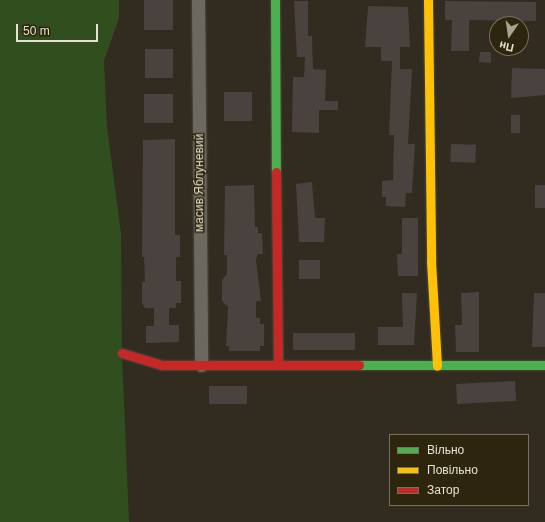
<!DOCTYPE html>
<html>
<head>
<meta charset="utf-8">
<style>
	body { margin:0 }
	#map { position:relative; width:545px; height:522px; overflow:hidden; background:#312c1f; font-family:Helvetica,sans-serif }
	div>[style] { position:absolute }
	.green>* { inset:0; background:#304e1e }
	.building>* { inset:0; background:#49423f; transform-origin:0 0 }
	.roads { filter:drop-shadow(0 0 1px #4d493e) drop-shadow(0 0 1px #4d493e) }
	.street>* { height:13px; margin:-6.5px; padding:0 6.5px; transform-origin:6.5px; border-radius:6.5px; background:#6c685f }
	.fast>* { height:9px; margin:-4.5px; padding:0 4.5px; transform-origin:4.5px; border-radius:4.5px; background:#4caf50 }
	.slow>* { height:9px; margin:-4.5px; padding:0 4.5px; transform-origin:4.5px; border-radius:4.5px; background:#ffc107 }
	.jam>* { height:9px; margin:-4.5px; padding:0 4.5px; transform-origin:4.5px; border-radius:4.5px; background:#c62828 }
	span { translate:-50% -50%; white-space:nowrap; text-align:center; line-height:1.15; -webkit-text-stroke:3px #2d250e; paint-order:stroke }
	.street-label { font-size:12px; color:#e6e1d3 }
	.legend { position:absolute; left:389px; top:434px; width:140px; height:72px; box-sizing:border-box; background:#2d250e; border:1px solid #77705d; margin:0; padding:5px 7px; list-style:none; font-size:12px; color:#e6e1d3 }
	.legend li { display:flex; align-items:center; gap:8px; height:20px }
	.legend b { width:20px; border:1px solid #77705d }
	.north { position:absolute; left:489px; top:16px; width:40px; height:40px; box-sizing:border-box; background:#2d250e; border:1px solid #77705d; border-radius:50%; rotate:193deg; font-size:11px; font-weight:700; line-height:16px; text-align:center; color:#e6e1d3 }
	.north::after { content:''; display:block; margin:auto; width:14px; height:18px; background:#a7a294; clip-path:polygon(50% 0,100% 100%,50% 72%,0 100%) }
	.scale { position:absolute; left:16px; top:24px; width:82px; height:18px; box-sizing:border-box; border:2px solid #e6e1d3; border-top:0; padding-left:5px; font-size:12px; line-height:14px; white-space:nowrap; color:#e6e1d3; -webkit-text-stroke:3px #2d250e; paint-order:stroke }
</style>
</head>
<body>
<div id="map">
	<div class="green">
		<div style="clip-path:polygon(0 0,119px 0,119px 18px,104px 61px,107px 127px,121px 233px,122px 353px,129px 522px,0 522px)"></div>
	</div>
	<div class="building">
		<div style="left:144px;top:0;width:29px;height:30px"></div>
		<div style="clip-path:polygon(294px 1px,308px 1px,308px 36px,312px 36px,313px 69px,326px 70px,325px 101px,338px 101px,338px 110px,319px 110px,319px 133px,292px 132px,293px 77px,304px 77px,305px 57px,297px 57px)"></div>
		<div style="clip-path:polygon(445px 1px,536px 2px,536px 21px,469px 20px,469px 51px,451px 51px,452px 20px,445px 20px)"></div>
		<div style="clip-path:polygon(368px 6px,408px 7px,410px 47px,400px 47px,400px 69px,412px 69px,408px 144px,415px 144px,412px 193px,406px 193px,405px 207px,386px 206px,386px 197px,382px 197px,382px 181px,393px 180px,394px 135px,389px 135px,392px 61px,381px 61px,381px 47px,365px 47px)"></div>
		<div style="left:145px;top:49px;width:28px;height:29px"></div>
		<div style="clip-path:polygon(480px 52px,491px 52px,491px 63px,479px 62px)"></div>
		<div style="clip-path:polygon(512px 68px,545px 69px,545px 95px,511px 98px)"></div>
		<div style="left:224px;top:92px;width:28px;height:29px"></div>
		<div style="left:144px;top:94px;width:29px;height:29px"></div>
		<div style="left:511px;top:115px;width:9px;height:18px"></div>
		<div style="clip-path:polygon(175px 139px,175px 235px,180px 235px,180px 257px,176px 257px,176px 281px,181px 281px,181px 303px,176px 303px,176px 308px,169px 308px,169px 325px,179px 325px,179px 342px,146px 343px,146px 326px,154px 326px,154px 308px,145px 308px,142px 303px,142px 282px,145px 282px,144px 257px,142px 257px,143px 140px)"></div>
		<div style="left:451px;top:144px;width:25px;height:18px;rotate:2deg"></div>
		<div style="clip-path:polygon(312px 182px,315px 218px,325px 218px,324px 242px,299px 242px,296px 184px)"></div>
		<div style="clip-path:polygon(254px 185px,255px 227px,258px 227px,258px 233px,262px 233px,263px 254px,258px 254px,256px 260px,261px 301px,256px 301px,256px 318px,260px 318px,260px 324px,264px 324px,264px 346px,260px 346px,260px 351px,229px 351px,229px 346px,226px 346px,228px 307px,222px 301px,222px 280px,227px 274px,227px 255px,224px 255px,225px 186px)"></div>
		<div style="left:535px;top:185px;width:10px;height:23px"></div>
		<div style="clip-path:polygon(402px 218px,418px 218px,418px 276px,398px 276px,397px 254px,402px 254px)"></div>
		<div style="left:299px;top:260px;width:21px;height:19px"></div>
		<div style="clip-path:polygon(479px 292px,479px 352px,456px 352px,455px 325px,462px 325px,461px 293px)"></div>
		<div style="clip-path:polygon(402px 293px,417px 293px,414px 345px,378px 345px,378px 327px,403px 327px)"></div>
		<div style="clip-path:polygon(534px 293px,545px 293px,545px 347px,532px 347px)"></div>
		<div style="left:355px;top:333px;width:17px;height:62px;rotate:90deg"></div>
		<div style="left:515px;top:381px;width:20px;height:59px;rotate:87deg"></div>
		<div style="left:209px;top:386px;width:38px;height:18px"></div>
	</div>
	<div class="roads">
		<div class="street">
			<div style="left:198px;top:0;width:365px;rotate:89.5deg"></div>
		</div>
		<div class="fast">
			<div style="left:275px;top:0;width:172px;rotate:89.7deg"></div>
			<div style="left:359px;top:365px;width:186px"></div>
		</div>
		<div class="slow">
			<div style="left:428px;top:0;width:261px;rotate:89.3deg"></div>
			<div style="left:431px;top:261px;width:105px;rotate:86.7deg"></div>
		</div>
		<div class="jam">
			<div style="left:276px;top:172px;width:193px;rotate:89.4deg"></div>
			<div style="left:122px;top:353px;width:42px;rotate:16.7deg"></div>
			<div style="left:162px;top:365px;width:197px"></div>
		</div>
	</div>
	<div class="street-label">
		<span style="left:200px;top:183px;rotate:-90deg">масив Яблуневий</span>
	</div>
	<ul class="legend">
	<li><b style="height:5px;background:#4caf50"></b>Вільно</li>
	<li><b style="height:5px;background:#ffc107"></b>Повільно</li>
	<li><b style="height:5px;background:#c62828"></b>Затор</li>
	</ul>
	<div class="north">Пн</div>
	<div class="scale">50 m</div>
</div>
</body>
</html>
